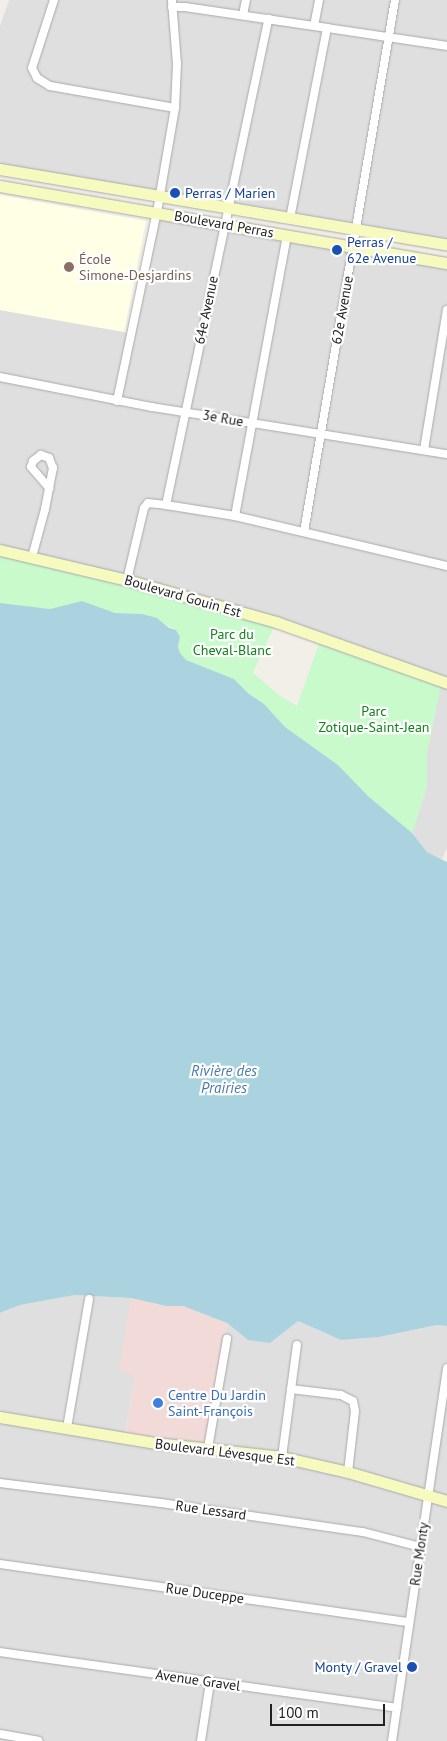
<!DOCTYPE html>
<html>
<head>
<meta charset="utf-8">
<style>
	body { margin:0 }
	#map { position:relative; width:447px; height:1741px; overflow:hidden; background:#f2efe9; font-family:"PT Sans",sans-serif }
	div>[style] { position:absolute }
	.residential>* { inset:0; background:#e0dfdf }
	.commercial>* { inset:0; background:#f2dad9 }
	.education>* { inset:0; background:#ffffe5 }
	.park>* { inset:0; background:#c8facc }
	.water>* { inset:0; background:#aad3df }
	.roads { filter:drop-shadow(0 0 1px #a9a9a9) drop-shadow(0 0 1px #a9a9a9) }
	.street>* { height:8px; margin:-4px; padding:0 4px; transform-origin:4px; border-radius:4px; background:#fff }
	.secondary>* { height:11px; margin:-5.5px; padding:0 5.5px; transform-origin:5.5px; border-radius:5.5px; background:#f7fabf }
	.dots>* { width:14px; height:14px; translate:-50% -50%; box-sizing:border-box; border:2px solid #fff; border-radius:50% }
	span { translate:-50% -50%; white-space:nowrap; text-align:center; line-height:1.15; -webkit-text-stroke:4.5px #fff; paint-order:stroke }
	.transit-label { font-size:14px; color:#164399 }
	.left { translate:0 -50%; text-align:left }
	.right { translate:-100% -50%; text-align:right }
	.street-label { font-size:14px; color:#222 }
	.education-label { font-size:14px; color:#785e54 }
	.park-label { font-size:14px; color:#0c8416 }
	.shop-label { font-size:14px; color:#366cbe }
	.water-label { font-size:15px; color:#4a7aab; font-style:italic }
	.scale { position:absolute; left:270px; top:1704px; width:115px; height:22px; box-sizing:border-box; border:2px solid #222; border-top:0; padding-left:6px; font-size:15px; line-height:18px; white-space:nowrap; color:#222; -webkit-text-stroke:4px #fff; paint-order:stroke }
</style>
</head>
<body>
<div id="map">
	<div class="residential">
		<div style="clip-path:polygon(9px 0,447px 0,447px 245px,0 169px,0 26px)"></div>
		<div style="clip-path:polygon(157px 212px,447px 263px,447px 848px,442px 859px,427px 852px,412px 833px,427px 786px,427px 752px,441px 681px,321px 638px,0 550px,0 310px,124px 332px,131px 336px)"></div>
		<div style="clip-path:polygon(75px 1295px,131px 1298px,120px 1369px,135px 1375px,125px 1435px,206px 1444px,227px 1323px,248px 1340px,298px 1321px,341px 1340px,379px 1337px,437px 1325px,447px 1326px,447px 1741px,0 1741px,0 1313px,20px 1305px)"></div>
	</div>
	<div class="commercial">
		<div style="clip-path:polygon(131px 1298px,166px 1306px,183px 1306px,227px 1323px,206px 1444px,125px 1435px,135px 1376px,119px 1370px)"></div>
	</div>
	<div class="education">
		<div style="clip-path:polygon(0 195px,146px 221px,124px 332px,0 310px)"></div>
	</div>
	<div class="park">
		<div style="clip-path:polygon(0 550px,276px 622px,253px 673px,279px 695px,297px 706px,321px 638px,442px 681px,427px 752px,427px 786px,412px 833px,368px 796px,338px 765px,285px 727px,264px 704px,249px 694px,234px 679px,186px 660px,180px 654px,178px 646px,180px 637px,176px 630px,142px 614px,115px 613px,82px 601px,50px 609px,0 603px)"></div>
	</div>
	<div class="water">
		<div style="clip-path:polygon(82px 601px,115px 613px,142px 614px,157px 618px,169px 628px,176px 630px,180px 637px,178px 646px,180px 653px,186px 660px,234px 679px,249px 694px,264px 704px,285px 727px,338px 765px,368px 796px,412px 833px,427px 852px,447px 862px,447px 1326px,437px 1325px,379px 1337px,341px 1340px,298px 1321px,270px 1343px,248px 1340px,227px 1323px,183px 1306px,166px 1306px,131px 1298px,75px 1295px,20px 1305px,0 1313px,0 603px,50px 609px)"></div>
	</div>
	<div class="roads">
		<div class="street">
			<div style="left:54px;top:0;width:71px;rotate:107.9deg"></div>
			<div style="left:32px;top:68px;width:11px;rotate:63deg"></div>
			<div style="left:37px;top:78px;width:15px;rotate:32deg"></div>
			<div style="left:50px;top:86px;width:127px;rotate:10deg"></div>
			<div style="left:172px;top:7px;width:13px"></div>
			<div style="left:185px;top:7px;width:144px;rotate:8.4deg"></div>
			<div style="left:327px;top:28px;width:195px;rotate:101deg"></div>
			<div style="left:243px;top:15px;width:15px;rotate:-79deg"></div>
			<div style="left:314px;top:26px;width:26px;rotate:-79deg"></div>
			<div style="left:327px;top:28px;width:121px;rotate:8.5deg"></div>
			<div style="left:0;top:377px;width:155px;rotate:11.2deg"></div>
			<div style="left:152px;top:407px;width:299px;rotate:9.1deg"></div>
			<div style="left:117px;top:401px;width:193px;rotate:-78.1deg"></div>
			<div style="left:157px;top:212px;width:106px;rotate:-80.2deg"></div>
			<div style="left:175px;top:108px;width:44px;rotate:-87.4deg"></div>
			<div style="left:177px;top:64px;width:64px;rotate:-94.5deg"></div>
			<div style="left:424px;top:450px;width:142px;rotate:-80.7deg"></div>
			<div style="left:166px;top:505px;width:70px;rotate:9.1deg"></div>
			<div style="left:235px;top:516px;width:218px;rotate:13.3deg"></div>
			<div style="left:235px;top:516px;width:285px;rotate:-79.5deg"></div>
			<div style="left:304px;top:532px;width:540px;rotate:-80.29deg"></div>
			<div style="left:32px;top:557px;width:50px;rotate:-74.8deg"></div>
			<div style="left:45px;top:509px;width:42px;rotate:-79deg"></div>
			<div style="left:53px;top:468px;width:11px;rotate:-112deg"></div>
			<div style="left:49px;top:458px;width:9px;rotate:-159deg"></div>
			<div style="left:41px;top:455px;width:10px;rotate:143deg"></div>
			<div style="left:33px;top:461px;width:6px;rotate:108deg"></div>
			<div style="left:31px;top:467px;width:28px;rotate:49deg"></div>
			<div style="left:127px;top:580px;width:74px;rotate:-76.7deg"></div>
			<div style="left:144px;top:508px;width:6px;rotate:-51deg"></div>
			<div style="left:148px;top:503px;width:18px;rotate:6deg"></div>
			<div style="left:166px;top:505px;width:497px;rotate:-78.1deg"></div>
			<div style="left:291px;top:1389px;width:50px;rotate:6.8deg"></div>
			<div style="left:341px;top:1395px;width:13px;rotate:27deg"></div>
			<div style="left:353px;top:1401px;width:10px;rotate:79deg"></div>
			<div style="left:355px;top:1411px;width:61px;rotate:96.5deg"></div>
			<div style="left:67px;top:1428px;width:131px;rotate:-80.3deg"></div>
			<div style="left:208px;top:1448px;width:111px;rotate:-80.1deg"></div>
			<div style="left:282px;top:1457px;width:113px;rotate:-82.4deg"></div>
			<div style="left:0;top:1483px;width:162px;rotate:7.1deg"></div>
			<div style="left:161px;top:1503px;width:204px;rotate:8.2deg"></div>
			<div style="left:363px;top:1532px;width:59px;rotate:14.7deg"></div>
			<div style="left:0;top:1564px;width:413px;rotate:8.1deg"></div>
			<div style="left:0;top:1652px;width:401px;rotate:8deg"></div>
			<div style="left:0;top:1734px;width:39px;rotate:10deg"></div>
			<div style="left:201px;top:1741px;width:60px;rotate:-81.3deg"></div>
			<div style="left:392px;top:1741px;width:377px;rotate:-81.6deg"></div>
		</div>
		<div class="secondary">
			<div style="left:0;top:169px;width:453px;rotate:9.6deg"></div>
			<div style="left:0;top:186px;width:454px;rotate:9.8deg"></div>
			<div style="left:0;top:550px;width:130px;rotate:13.3deg"></div>
			<div style="left:127px;top:580px;width:155px;rotate:15.7deg"></div>
			<div style="left:276px;top:622px;width:182px;rotate:19.6deg"></div>
			<div style="left:0;top:1417px;width:158px;rotate:9.5deg"></div>
			<div style="left:156px;top:1443px;width:127px;rotate:6.3deg"></div>
			<div style="left:282px;top:1457px;width:68px;rotate:12.8deg"></div>
			<div style="left:348px;top:1472px;width:103px;rotate:16.3deg"></div>
		</div>
	</div>
	<div class="dots">
		<div style="left:175px;top:193px;background:#1a4fb4"></div>
		<div style="left:337px;top:250px;background:#1a4fb4"></div>
		<div style="left:69px;top:267px;background:#8d6e63"></div>
		<div style="left:158px;top:1403px;background:#3f7fe0"></div>
		<div style="left:412px;top:1667px;background:#1a4fb4"></div>
	</div>
	<div class="transit-label">
		<span class="left" style="left:185px;top:193px">Perras / Marien</span>
		<span class="left" style="left:347px;top:250px">Perras /<br>62e Avenue</span>
		<span class="right" style="left:402px;top:1667px">Monty / Gravel</span>
	</div>
	<div class="street-label">
		<span style="left:224px;top:224px;rotate:10deg">Boulevard Perras</span>
		<span style="left:206px;top:310px;rotate:-78deg">64e Avenue</span>
		<span style="left:342px;top:310px;rotate:-80deg">62e Avenue</span>
		<span style="left:223px;top:418px;rotate:10deg">3e Rue</span>
		<span style="left:183px;top:596px;rotate:16deg">Boulevard Gouin Est</span>
		<span style="left:225px;top:1452px;rotate:7deg">Boulevard Lévesque Est</span>
		<span style="left:211px;top:1510px;rotate:8deg">Rue Lessard</span>
		<span style="left:419px;top:1554px;rotate:-82deg">Rue Monty</span>
		<span style="left:205px;top:1593px;rotate:8deg">Rue Duceppe</span>
		<span style="left:198px;top:1680px;rotate:8deg">Avenue Gravel</span>
	</div>
	<div class="education-label">
		<span class="left" style="left:79px;top:267px">École<br>Simone-Desjardins</span>
	</div>
	<div class="park-label">
		<span style="left:232px;top:642px">Parc du<br>Cheval-Blanc</span>
		<span style="left:374px;top:719px">Parc<br>Zotique-Saint-Jean</span>
	</div>
	<div class="shop-label">
		<span class="left" style="left:168px;top:1403px">Centre Du Jardin<br>Saint-François</span>
	</div>
	<div class="water-label">
		<span style="left:224px;top:1079px">Rivière des<br>Prairies</span>
	</div>
	<div class="scale">100 m</div>
</div>
</body>
</html>
